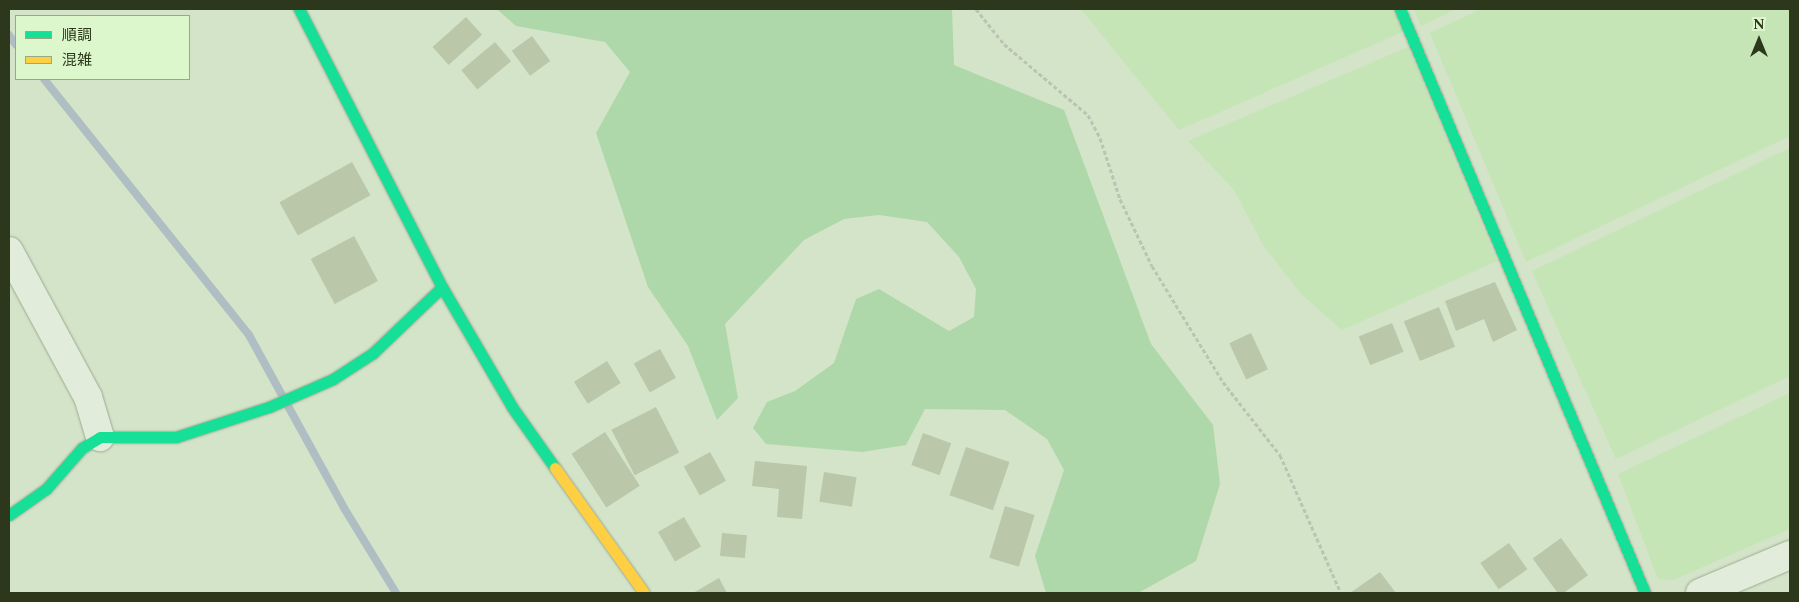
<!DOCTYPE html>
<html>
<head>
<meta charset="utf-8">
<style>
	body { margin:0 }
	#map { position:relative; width:1799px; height:602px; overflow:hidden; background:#d3e4c8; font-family:Spectral,"Noto Sans JP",serif }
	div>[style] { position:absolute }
	.farmland>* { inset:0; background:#c5e5b7 }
	.green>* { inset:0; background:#aed8aa }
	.stream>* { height:8px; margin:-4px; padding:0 4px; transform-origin:4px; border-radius:4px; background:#afbec3 }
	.building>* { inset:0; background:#bac8a9; transform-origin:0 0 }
	.path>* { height:3px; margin-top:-1.5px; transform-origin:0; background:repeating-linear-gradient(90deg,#bac4b2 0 4px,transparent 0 6.5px) }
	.roads { filter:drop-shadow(0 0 1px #9da992) drop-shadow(0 0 1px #9da992) }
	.street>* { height:28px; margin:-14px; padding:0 14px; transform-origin:14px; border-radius:14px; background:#e1ecdb }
	.fast>* { height:11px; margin:-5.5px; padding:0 5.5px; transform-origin:5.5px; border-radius:5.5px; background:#16e098 }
	.slow>* { height:11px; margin:-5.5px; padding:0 5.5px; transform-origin:5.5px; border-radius:5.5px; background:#ffcf43 }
	span { translate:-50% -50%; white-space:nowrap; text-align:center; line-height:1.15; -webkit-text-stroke:4px #ddf7cc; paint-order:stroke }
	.frame { position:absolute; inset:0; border:10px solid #2c371b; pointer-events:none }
	.legend { position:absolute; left:15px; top:15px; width:175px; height:65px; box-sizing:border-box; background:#ddf7cc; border:1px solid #96aa85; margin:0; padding:6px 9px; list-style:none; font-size:15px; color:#2c371b }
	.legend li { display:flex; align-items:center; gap:10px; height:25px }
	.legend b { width:25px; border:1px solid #96aa85 }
	.north { position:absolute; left:1734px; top:15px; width:50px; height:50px; -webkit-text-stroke:4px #ddf7cc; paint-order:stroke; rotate:0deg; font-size:14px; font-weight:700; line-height:20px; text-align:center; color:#2c371b }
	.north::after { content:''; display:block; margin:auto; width:18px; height:22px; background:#2c371b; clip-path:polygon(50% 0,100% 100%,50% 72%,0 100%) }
</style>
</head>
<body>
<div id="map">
	<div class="farmland">
		<div style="clip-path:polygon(1081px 9px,1398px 9px,1409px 29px,1179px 130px)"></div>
		<div style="clip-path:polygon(1414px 9px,1456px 9px,1421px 26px)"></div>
		<div style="clip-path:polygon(1481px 9px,1790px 9px,1790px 136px,1526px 262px,1430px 33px)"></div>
		<div style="clip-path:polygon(1408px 47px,1497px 261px,1342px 330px,1301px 294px,1263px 245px,1234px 190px,1188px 141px)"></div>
		<div style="clip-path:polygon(1790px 148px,1790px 376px,1616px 459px,1532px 271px)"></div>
		<div style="clip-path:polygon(1790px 393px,1790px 529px,1673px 580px,1658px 579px,1618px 474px)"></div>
	</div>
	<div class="green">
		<div style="clip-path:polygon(497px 9px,952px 10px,954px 65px,1064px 110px,1151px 344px,1213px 425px,1220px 484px,1196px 561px,1138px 593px,1046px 593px,1035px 556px,1064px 470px,1047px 439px,1005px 410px,925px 409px,906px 445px,862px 452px,766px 444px,753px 428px,767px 402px,795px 391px,834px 363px,856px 299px,879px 289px,949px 331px,974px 317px,976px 289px,959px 257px,927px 222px,879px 215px,844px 219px,804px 240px,725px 324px,738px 398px,717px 420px,688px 346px,648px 287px,596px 133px,630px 72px,605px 42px,516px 26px)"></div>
	</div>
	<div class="stream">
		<div style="left:9px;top:35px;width:12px;rotate:55deg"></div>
		<div style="left:44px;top:79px;width:328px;rotate:51.3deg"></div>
		<div style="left:249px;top:335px;width:197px;rotate:61.2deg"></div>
		<div style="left:344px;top:508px;width:100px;rotate:58.5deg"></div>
	</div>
	<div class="building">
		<div style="left:466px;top:17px;width:24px;height:45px;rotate:48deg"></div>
		<div style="left:532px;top:36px;width:31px;height:25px;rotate:54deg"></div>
		<div style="left:495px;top:42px;width:25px;height:44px;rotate:50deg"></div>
		<div style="left:352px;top:162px;width:38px;height:83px;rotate:61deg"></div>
		<div style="left:354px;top:236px;width:51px;height:49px;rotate:62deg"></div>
		<div style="clip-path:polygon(1495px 282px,1517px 330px,1493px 342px,1484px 319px,1456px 331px,1445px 301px)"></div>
		<div style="left:1439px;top:307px;width:43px;height:38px;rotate:68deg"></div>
		<div style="left:1392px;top:323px;width:31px;height:36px;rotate:68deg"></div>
		<div style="left:1251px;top:333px;width:40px;height:24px;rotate:65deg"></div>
		<div style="left:660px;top:349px;width:33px;height:30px;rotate:61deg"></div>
		<div style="left:607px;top:361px;width:26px;height:39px;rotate:58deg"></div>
		<div style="left:656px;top:407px;width:51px;height:50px;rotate:63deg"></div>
		<div style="left:605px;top:432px;width:64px;height:40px;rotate:57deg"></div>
		<div style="left:923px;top:433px;width:30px;height:34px;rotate:20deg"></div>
		<div style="left:966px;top:447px;width:46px;height:51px;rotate:19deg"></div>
		<div style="left:710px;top:452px;width:33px;height:30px;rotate:61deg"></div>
		<div style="clip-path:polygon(755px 461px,807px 466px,802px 519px,777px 517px,779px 489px,752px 486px)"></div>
		<div style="left:824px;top:472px;width:33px;height:30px;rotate:9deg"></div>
		<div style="left:1005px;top:506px;width:31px;height:54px;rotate:17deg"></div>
		<div style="left:684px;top:517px;width:34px;height:30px;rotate:60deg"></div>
		<div style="left:722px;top:533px;width:25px;height:23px;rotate:5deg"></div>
		<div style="left:1561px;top:538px;width:46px;height:35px;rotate:54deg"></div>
		<div style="left:1509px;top:543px;width:32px;height:35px;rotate:55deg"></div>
		<div style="clip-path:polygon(1380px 572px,1396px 593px,1350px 593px)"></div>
		<div style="clip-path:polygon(719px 578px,727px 593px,693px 593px)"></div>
	</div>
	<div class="path">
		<div style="left:976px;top:9px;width:45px;rotate:51.3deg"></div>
		<div style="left:1004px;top:44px;width:110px;rotate:40.2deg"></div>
		<div style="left:1088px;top:115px;width:26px;rotate:62deg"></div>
		<div style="left:1100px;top:138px;width:64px;rotate:71.8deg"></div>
		<div style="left:1120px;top:199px;width:74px;rotate:64.5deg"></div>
		<div style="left:1152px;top:266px;width:136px;rotate:58.5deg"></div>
		<div style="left:1223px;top:382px;width:93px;rotate:52deg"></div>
		<div style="left:1280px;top:455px;width:151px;rotate:66.2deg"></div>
	</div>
	<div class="roads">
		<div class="street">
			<div style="left:9px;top:251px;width:166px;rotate:61.6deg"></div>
			<div style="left:88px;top:397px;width:42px;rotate:73.3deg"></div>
			<div style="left:1700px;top:593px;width:98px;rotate:-22.9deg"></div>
		</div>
		<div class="fast">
			<div style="left:299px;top:9px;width:313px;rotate:62.8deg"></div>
			<div style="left:442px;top:287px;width:139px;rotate:59.7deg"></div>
			<div style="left:512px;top:407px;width:75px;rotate:54.8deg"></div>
			<div style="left:1400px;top:9px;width:633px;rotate:67.24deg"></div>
			<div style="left:9px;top:515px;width:45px;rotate:-35.1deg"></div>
			<div style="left:46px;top:489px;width:55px;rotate:-48.7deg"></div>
			<div style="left:82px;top:448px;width:21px;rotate:-31deg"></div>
			<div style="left:100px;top:437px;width:76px"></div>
			<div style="left:176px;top:437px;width:98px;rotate:-17.9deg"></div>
			<div style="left:269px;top:407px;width:70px;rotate:-23.6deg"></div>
			<div style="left:333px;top:379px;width:48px;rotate:-33deg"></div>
			<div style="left:373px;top:353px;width:95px;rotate:-43.7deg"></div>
		</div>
		<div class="slow">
			<div style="left:555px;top:468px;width:153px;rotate:54.5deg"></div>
		</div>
	</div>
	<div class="frame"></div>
	<ul class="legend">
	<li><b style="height:6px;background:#16e098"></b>順調</li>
	<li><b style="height:6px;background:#ffcf43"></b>混雑</li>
	</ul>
	<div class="north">N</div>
</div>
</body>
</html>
